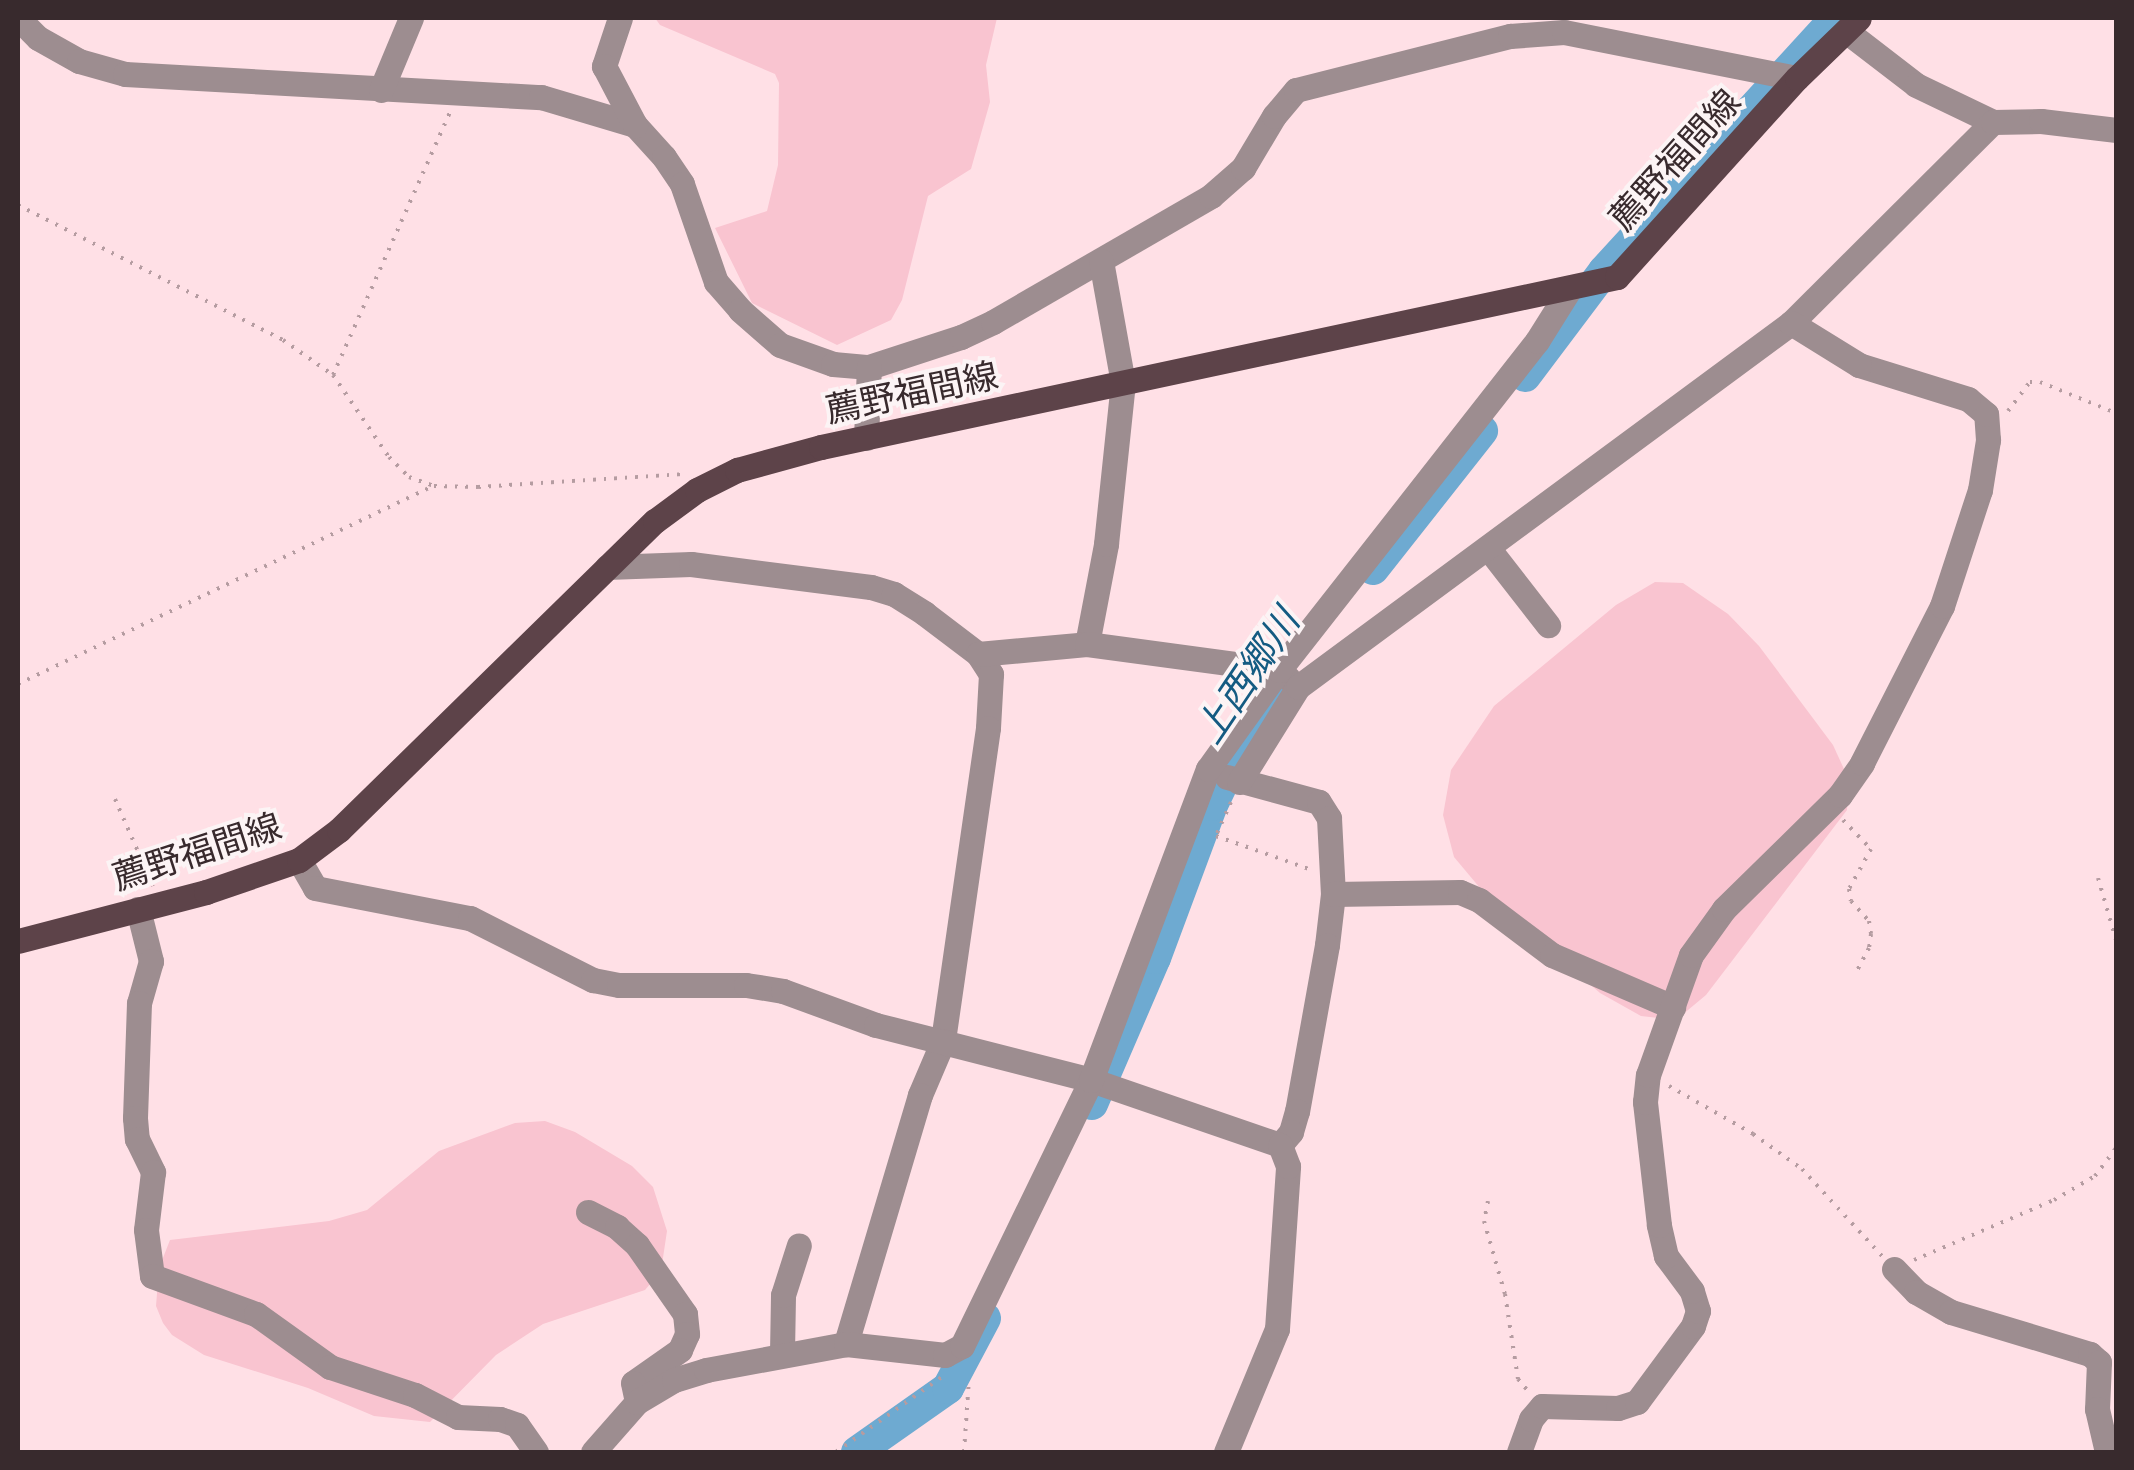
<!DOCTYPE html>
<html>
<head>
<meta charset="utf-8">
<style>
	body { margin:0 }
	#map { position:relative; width:2134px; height:1470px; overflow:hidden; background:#ffe0e6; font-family:"Public Sans","Noto Sans JP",sans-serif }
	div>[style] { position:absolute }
	.green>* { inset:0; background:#f9c4d0 }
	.river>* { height:32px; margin:-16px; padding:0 16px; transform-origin:16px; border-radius:16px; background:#6eaad1 }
	.path>* { height:4px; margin-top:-2px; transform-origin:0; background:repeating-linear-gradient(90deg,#b59ca1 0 2.5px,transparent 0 10.5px) }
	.minor>* { height:25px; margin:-12.5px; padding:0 12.5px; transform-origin:12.5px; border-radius:12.5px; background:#9d8d90 }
	.major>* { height:25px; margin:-12.5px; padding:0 12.5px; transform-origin:12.5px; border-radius:12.5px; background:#5d4349 }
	span { translate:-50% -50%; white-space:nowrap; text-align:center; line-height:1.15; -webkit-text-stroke:8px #fcf4f5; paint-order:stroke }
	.street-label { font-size:35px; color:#382a2d }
	.water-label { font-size:38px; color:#145b82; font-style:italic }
	.frame { position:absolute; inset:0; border:20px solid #382a2d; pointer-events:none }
</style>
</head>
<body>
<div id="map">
	<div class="green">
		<div style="clip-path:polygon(655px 18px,997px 18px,986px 65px,990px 102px,971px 169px,928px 196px,902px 300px,891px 320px,837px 345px,752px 303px,715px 228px,767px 211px,778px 165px,779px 83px,775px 74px,660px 25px)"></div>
		<div style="clip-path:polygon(1655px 582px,1683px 583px,1728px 614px,1759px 646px,1833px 745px,1849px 780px,1847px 810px,1706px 995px,1682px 1015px,1667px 1019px,1641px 1016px,1600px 993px,1480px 888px,1454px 857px,1443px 815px,1451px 770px,1494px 706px,1616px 605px)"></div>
		<div style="clip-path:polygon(545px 1121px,575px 1132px,632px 1166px,653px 1187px,667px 1231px,661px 1271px,645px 1290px,543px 1324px,496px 1355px,430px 1422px,374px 1416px,308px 1388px,204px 1355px,172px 1335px,163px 1323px,156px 1306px,159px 1268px,170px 1240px,329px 1221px,367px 1210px,439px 1151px,515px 1123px)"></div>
	</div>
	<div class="river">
		<div style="left:1525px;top:376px;width:131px;rotate:-53deg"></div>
		<div style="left:1604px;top:271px;width:343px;rotate:-47.5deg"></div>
		<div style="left:1373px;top:569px;width:176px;rotate:-51.7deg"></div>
		<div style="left:1092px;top:1104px;width:159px;rotate:-66.7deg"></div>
		<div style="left:1155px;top:958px;width:163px;rotate:-69.6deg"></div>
		<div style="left:1212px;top:805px;width:55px;rotate:-64.4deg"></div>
		<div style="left:1236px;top:755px;width:73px;rotate:-56.7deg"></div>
		<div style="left:857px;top:1452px;width:111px;rotate:-35.1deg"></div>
		<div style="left:948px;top:1388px;width:79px;rotate:-62.1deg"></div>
	</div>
	<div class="path">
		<div style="left:18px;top:205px;width:297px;rotate:27deg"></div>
		<div style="left:283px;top:340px;width:61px;rotate:35deg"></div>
		<div style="left:333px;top:375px;width:99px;rotate:55.7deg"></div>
		<div style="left:389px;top:457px;width:28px;rotate:45deg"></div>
		<div style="left:409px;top:477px;width:27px;rotate:20deg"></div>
		<div style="left:434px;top:486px;width:44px;rotate:1.3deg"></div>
		<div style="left:478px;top:487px;width:205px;rotate:-3.6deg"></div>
		<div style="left:333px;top:375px;width:288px;rotate:-66deg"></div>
		<div style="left:2008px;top:411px;width:36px;rotate:-53deg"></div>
		<div style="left:2030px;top:382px;width:10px"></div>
		<div style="left:2040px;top:382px;width:82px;rotate:22.2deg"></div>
		<div style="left:18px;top:684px;width:461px;rotate:-25.5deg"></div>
		<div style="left:115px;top:799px;width:95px;rotate:66.4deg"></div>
		<div style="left:1231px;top:802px;width:37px;rotate:114deg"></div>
		<div style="left:1216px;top:836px;width:99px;rotate:19.5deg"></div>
		<div style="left:1843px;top:820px;width:40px;rotate:46deg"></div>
		<div style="left:1871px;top:849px;width:46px;rotate:118.8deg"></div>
		<div style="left:1849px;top:889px;width:12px;rotate:81deg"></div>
		<div style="left:1851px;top:901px;width:27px;rotate:48deg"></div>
		<div style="left:1869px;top:921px;width:13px;rotate:81deg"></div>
		<div style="left:1871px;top:934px;width:14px;rotate:98deg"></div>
		<div style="left:1869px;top:948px;width:27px;rotate:118deg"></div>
		<div style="left:2098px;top:878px;width:65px;rotate:73.8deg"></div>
		<div style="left:1669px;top:1086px;width:97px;rotate:29.7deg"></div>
		<div style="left:1753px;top:1134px;width:60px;rotate:35.5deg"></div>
		<div style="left:1802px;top:1169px;width:118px;rotate:47.4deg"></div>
		<div style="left:1488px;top:1201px;width:20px;rotate:101deg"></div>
		<div style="left:1484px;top:1221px;width:76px;rotate:74deg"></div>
		<div style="left:1505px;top:1294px;width:86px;rotate:81.3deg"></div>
		<div style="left:1518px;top:1379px;width:17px;rotate:50deg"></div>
		<div style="left:1914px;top:1260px;width:152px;rotate:-23.2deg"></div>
		<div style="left:2054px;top:1200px;width:48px;rotate:-30.3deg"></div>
		<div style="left:2095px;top:1176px;width:35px;rotate:-53deg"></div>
		<div style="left:836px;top:1452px;width:135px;rotate:-35.3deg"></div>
		<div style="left:964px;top:1452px;width:73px;rotate:-86.1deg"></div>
	</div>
	<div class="minor">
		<div style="left:18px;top:18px;width:28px;rotate:45deg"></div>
		<div style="left:38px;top:38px;width:47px;rotate:29.3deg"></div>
		<div style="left:79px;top:61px;width:48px;rotate:15.8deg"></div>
		<div style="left:125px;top:74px;width:417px;rotate:3.2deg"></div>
		<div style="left:541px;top:97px;width:98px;rotate:16.6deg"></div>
		<div style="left:635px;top:125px;width:43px;rotate:47.8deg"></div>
		<div style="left:664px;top:157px;width:32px;rotate:56deg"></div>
		<div style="left:682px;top:184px;width:104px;rotate:70.9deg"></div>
		<div style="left:716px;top:282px;width:37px;rotate:49deg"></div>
		<div style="left:740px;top:310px;width:53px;rotate:41.2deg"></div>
		<div style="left:780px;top:345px;width:56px;rotate:19.7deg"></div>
		<div style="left:833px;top:364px;width:36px;rotate:5deg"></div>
		<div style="left:869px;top:367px;width:97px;rotate:-18.1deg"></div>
		<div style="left:961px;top:337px;width:35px;rotate:-25deg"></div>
		<div style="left:993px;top:322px;width:252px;rotate:-30deg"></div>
		<div style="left:1211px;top:196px;width:43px;rotate:-41.2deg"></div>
		<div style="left:1243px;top:168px;width:61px;rotate:-59.2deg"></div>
		<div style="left:1274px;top:116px;width:34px;rotate:-50deg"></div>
		<div style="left:1296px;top:90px;width:221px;rotate:-14.2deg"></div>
		<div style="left:1510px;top:36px;width:54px;rotate:-4.2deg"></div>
		<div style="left:1564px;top:32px;width:237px;rotate:11.2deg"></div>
		<div style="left:620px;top:18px;width:51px;rotate:108.4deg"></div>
		<div style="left:604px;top:66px;width:67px;rotate:62.3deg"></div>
		<div style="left:1846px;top:31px;width:88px;rotate:37.6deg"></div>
		<div style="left:1916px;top:85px;width:85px;rotate:25.7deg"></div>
		<div style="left:381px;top:90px;width:78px;rotate:-67.4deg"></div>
		<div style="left:866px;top:438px;width:71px;rotate:-87.6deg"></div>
		<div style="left:1488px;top:548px;width:98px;rotate:52.1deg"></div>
		<div style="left:607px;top:567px;width:84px;rotate:-2deg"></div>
		<div style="left:691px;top:564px;width:181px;rotate:7.3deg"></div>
		<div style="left:871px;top:587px;width:24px;rotate:17deg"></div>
		<div style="left:894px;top:594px;width:36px;rotate:32deg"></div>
		<div style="left:924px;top:613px;width:68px;rotate:37.2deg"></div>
		<div style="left:978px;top:654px;width:24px;rotate:57deg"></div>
		<div style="left:991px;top:674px;width:54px;rotate:93.2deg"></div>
		<div style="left:988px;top:728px;width:316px;rotate:98.2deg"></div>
		<div style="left:943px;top:1041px;width:59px;rotate:113.1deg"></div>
		<div style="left:920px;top:1095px;width:260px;rotate:106.6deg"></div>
		<div style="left:1087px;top:644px;width:102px;rotate:-79.2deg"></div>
		<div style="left:1106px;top:544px;width:162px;rotate:-84deg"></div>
		<div style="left:1123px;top:383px;width:124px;rotate:-100.2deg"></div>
		<div style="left:978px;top:654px;width:109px;rotate:-5.2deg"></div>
		<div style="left:1087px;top:644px;width:194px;rotate:7.7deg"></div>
		<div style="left:1279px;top:670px;width:12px;rotate:42deg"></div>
		<div style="left:1227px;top:777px;width:95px;rotate:15.2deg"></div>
		<div style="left:1319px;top:802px;width:19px;rotate:58deg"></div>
		<div style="left:1329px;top:818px;width:76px;rotate:87deg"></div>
		<div style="left:1333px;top:894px;width:51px;rotate:96.7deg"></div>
		<div style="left:1327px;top:945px;width:169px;rotate:100.2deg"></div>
		<div style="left:1297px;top:1111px;width:22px;rotate:106deg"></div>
		<div style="left:1291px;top:1132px;width:17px;rotate:130deg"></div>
		<div style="left:1239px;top:782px;width:112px;rotate:-58.2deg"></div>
		<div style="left:1298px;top:687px;width:613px;rotate:-36.44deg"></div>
		<div style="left:1791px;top:323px;width:285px;rotate:-44.9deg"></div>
		<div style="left:1993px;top:122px;width:48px;rotate:-1.2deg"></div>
		<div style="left:2041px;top:121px;width:76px;rotate:6.8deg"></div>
		<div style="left:299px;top:860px;width:32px;rotate:60deg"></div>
		<div style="left:315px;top:888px;width:158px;rotate:11deg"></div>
		<div style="left:470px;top:918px;width:138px;rotate:26.8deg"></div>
		<div style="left:593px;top:980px;width:26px;rotate:11deg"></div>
		<div style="left:619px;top:985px;width:127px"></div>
		<div style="left:746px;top:985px;width:37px;rotate:9deg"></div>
		<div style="left:783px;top:991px;width:99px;rotate:20.1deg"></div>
		<div style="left:876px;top:1025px;width:222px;rotate:14.3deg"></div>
		<div style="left:1091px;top:1080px;width:200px;rotate:19deg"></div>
		<div style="left:1333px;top:894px;width:127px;rotate:-0.9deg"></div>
		<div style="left:1460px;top:892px;width:21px;rotate:23deg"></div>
		<div style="left:1479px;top:900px;width:91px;rotate:37deg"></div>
		<div style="left:1552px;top:955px;width:132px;rotate:23.3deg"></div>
		<div style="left:138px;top:909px;width:54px;rotate:76deg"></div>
		<div style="left:151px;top:961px;width:44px;rotate:105.9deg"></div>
		<div style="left:139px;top:1003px;width:115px;rotate:92deg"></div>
		<div style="left:135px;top:1118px;width:21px;rotate:85deg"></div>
		<div style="left:137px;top:1139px;width:37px;rotate:64deg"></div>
		<div style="left:153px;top:1172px;width:58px;rotate:96.9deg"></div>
		<div style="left:146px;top:1230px;width:46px;rotate:82.6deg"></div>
		<div style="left:152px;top:1276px;width:111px;rotate:20.1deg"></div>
		<div style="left:256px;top:1314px;width:91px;rotate:35.6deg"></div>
		<div style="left:330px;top:1367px;width:89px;rotate:18.2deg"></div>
		<div style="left:415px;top:1395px;width:48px;rotate:27.1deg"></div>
		<div style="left:458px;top:1417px;width:42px;rotate:2.7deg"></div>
		<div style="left:500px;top:1419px;width:18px;rotate:19deg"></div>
		<div style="left:517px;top:1425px;width:33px;rotate:55deg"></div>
		<div style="left:588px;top:1212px;width:33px;rotate:27deg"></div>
		<div style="left:617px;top:1227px;width:27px;rotate:42deg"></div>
		<div style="left:637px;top:1245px;width:84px;rotate:55.2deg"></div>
		<div style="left:685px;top:1314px;width:20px;rotate:84deg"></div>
		<div style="left:687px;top:1334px;width:17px;rotate:114deg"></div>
		<div style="left:680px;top:1350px;width:57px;rotate:144.9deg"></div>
		<div style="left:633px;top:1383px;width:19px;rotate:78deg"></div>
		<div style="left:1894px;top:1269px;width:32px;rotate:46deg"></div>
		<div style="left:1916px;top:1292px;width:40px;rotate:29.7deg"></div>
		<div style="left:1951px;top:1312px;width:145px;rotate:16.8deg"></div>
		<div style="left:2090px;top:1354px;width:12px;rotate:42deg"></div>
		<div style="left:2099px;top:1362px;width:47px;rotate:92.4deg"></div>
		<div style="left:2097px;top:1409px;width:44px;rotate:76.9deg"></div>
		<div style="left:782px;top:1353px;width:58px;rotate:-89deg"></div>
		<div style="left:783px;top:1295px;width:52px;rotate:-72.3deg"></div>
		<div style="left:593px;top:1452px;width:67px;rotate:-48.7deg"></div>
		<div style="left:637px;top:1402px;width:43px;rotate:-30.7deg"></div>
		<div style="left:674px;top:1380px;width:34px;rotate:-17deg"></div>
		<div style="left:706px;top:1370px;width:142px;rotate:-10.5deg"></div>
		<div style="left:846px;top:1344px;width:100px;rotate:6.3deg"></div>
		<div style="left:945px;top:1355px;width:19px;rotate:-28deg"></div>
		<div style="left:962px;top:1346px;width:296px;rotate:-64.1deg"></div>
		<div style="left:1091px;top:1080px;width:332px;rotate:-69.4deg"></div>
		<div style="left:1208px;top:769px;width:122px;rotate:-54.4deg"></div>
		<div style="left:1279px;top:670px;width:418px;rotate:-51.9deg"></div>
		<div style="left:1537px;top:341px;width:60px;rotate:-57.9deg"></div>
		<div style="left:1226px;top:1452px;width:133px;rotate:-67.5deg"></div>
		<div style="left:1277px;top:1329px;width:163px;rotate:-86.1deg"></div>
		<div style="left:1288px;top:1166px;width:22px;rotate:-111deg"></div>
		<div style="left:1519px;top:1452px;width:35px;rotate:-70deg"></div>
		<div style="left:1531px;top:1419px;width:17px;rotate:-50deg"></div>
		<div style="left:1542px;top:1406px;width:76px;rotate:1.5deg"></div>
		<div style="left:1618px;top:1408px;width:20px;rotate:-18deg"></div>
		<div style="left:1637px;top:1402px;width:94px;rotate:-53.6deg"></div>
		<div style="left:1693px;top:1326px;width:16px;rotate:-72deg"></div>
		<div style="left:1698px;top:1311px;width:21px;rotate:-107deg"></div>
		<div style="left:1692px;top:1291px;width:44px;rotate:-126.6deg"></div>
		<div style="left:1666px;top:1256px;width:32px;rotate:-103deg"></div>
		<div style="left:1659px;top:1225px;width:124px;rotate:-96.5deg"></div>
		<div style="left:1645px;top:1102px;width:27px;rotate:-84deg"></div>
		<div style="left:1648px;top:1075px;width:127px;rotate:-70.3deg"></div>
		<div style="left:1691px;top:955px;width:57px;rotate:-54.3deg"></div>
		<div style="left:1724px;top:909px;width:163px;rotate:-44.5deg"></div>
		<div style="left:1840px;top:795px;width:39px;rotate:-55deg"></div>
		<div style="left:1862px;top:763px;width:176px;rotate:-63deg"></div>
		<div style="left:1942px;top:606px;width:122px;rotate:-71.9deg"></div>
		<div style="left:1980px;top:490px;width:51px;rotate:-80.9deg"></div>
		<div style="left:1988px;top:440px;width:26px;rotate:-94deg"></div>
		<div style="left:1986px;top:414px;width:23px;rotate:-140deg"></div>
		<div style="left:1968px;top:399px;width:114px;rotate:-162.7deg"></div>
		<div style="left:1859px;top:365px;width:80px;rotate:-148.3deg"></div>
	</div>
	<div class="major">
		<div style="left:18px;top:941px;width:194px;rotate:-14.6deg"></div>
		<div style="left:206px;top:892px;width:98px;rotate:-19deg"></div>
		<div style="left:299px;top:860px;width:50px;rotate:-36.9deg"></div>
		<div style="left:339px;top:830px;width:442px;rotate:-44.4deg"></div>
		<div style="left:655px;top:521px;width:52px;rotate:-36.4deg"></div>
		<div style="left:697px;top:490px;width:45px;rotate:-26.6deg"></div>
		<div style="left:737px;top:470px;width:87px;rotate:-15.3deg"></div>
		<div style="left:821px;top:447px;width:814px;rotate:-12.06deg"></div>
		<div style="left:1617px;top:277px;width:268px;rotate:-47.9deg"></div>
		<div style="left:1797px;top:78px;width:86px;rotate:-44.1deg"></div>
	</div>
	<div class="street-label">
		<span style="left:1675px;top:160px;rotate:-48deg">薦野福間線</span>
		<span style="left:912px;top:393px;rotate:-12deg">薦野福間線</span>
		<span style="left:197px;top:852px;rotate:-18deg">薦野福間線</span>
	</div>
	<div class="water-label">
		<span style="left:1247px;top:676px;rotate:-56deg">上西郷川</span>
	</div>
	<div class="frame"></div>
</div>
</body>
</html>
